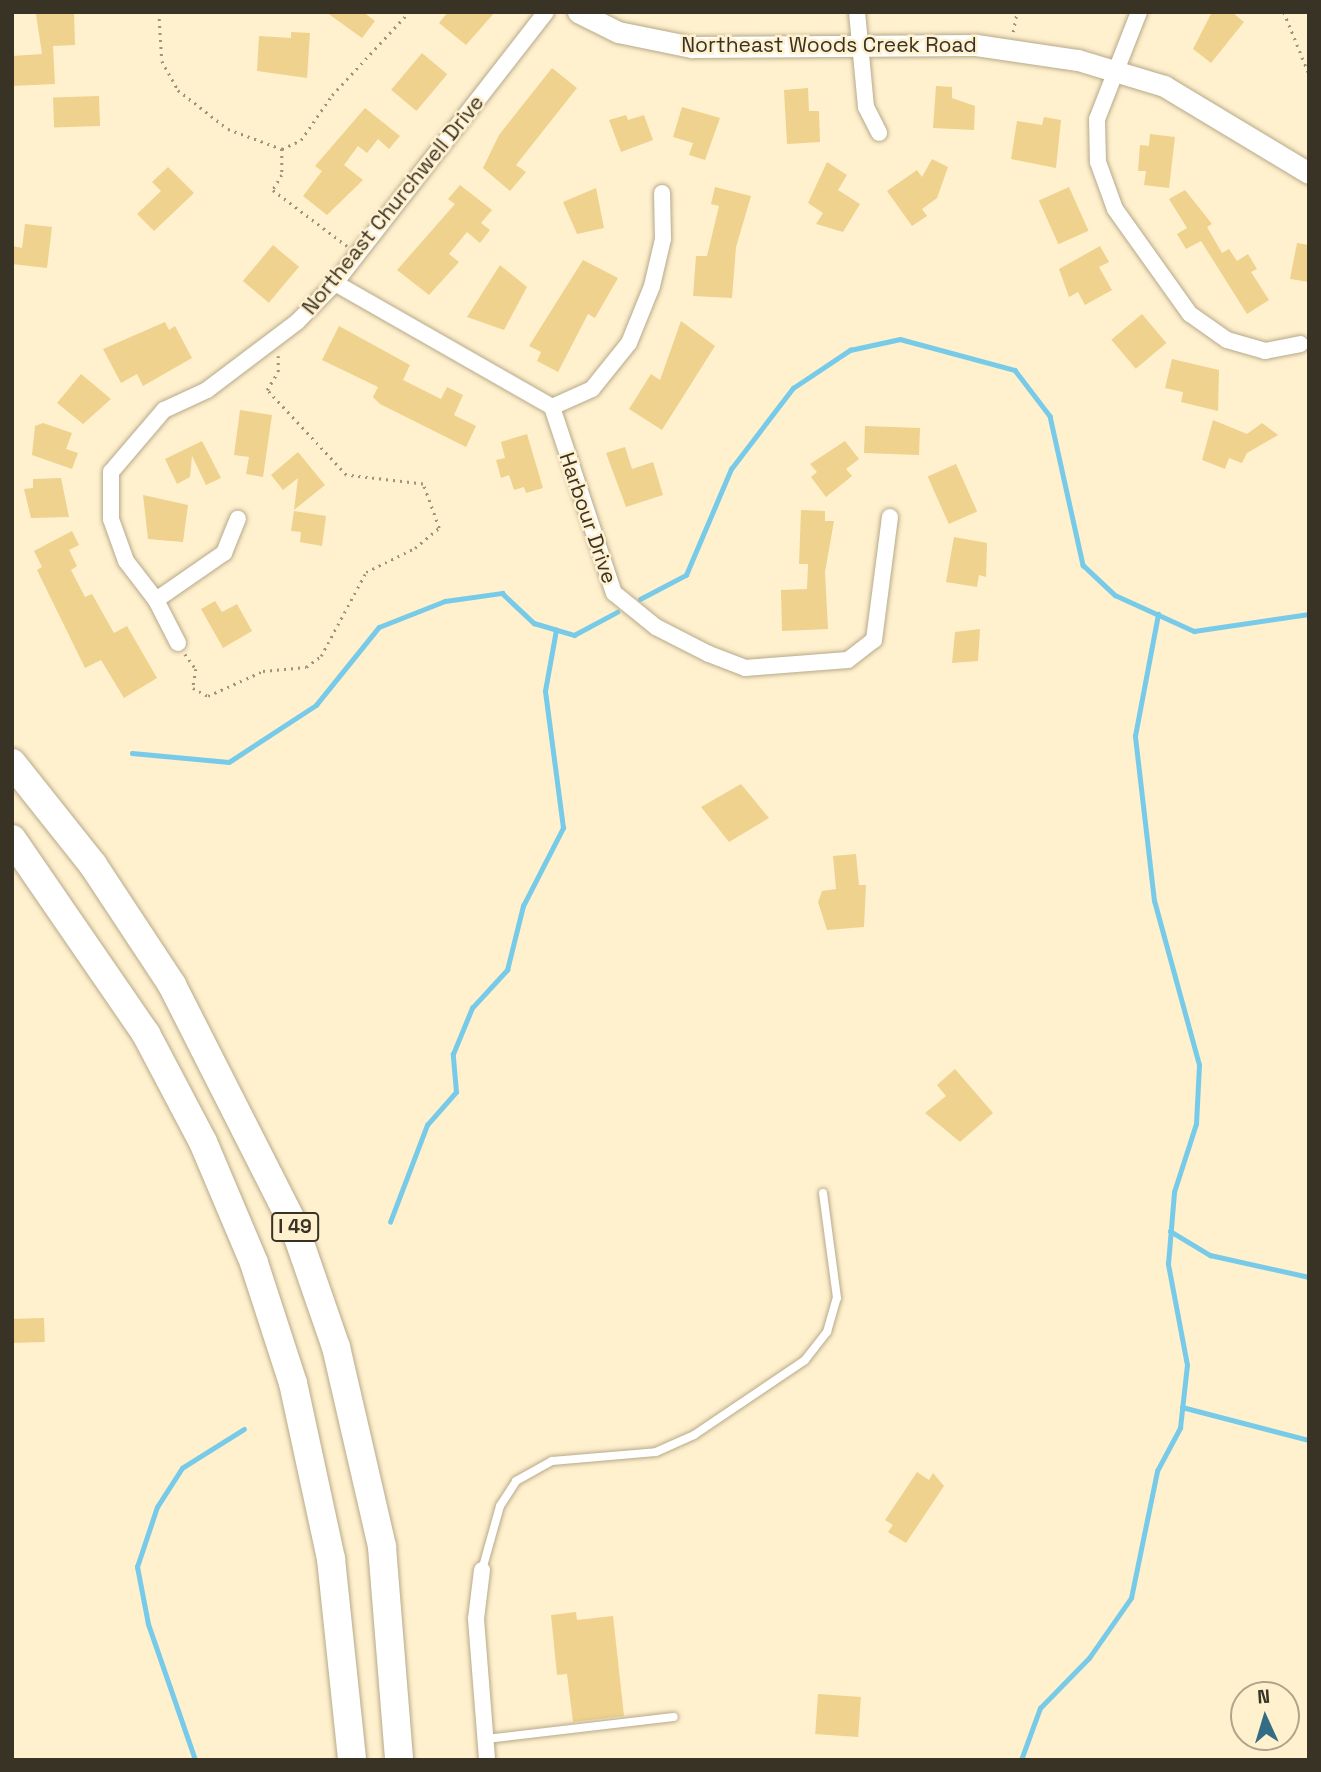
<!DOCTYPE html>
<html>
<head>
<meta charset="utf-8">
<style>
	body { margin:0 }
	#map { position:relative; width:1321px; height:1772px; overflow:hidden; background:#fff0ce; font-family:"Space Grotesk",sans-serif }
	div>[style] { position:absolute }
	.stream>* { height:4.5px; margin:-2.25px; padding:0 2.25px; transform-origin:2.25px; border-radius:2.25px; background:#77cbe8 }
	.building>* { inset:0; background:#eed28e; transform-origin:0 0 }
	.path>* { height:2.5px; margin-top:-1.25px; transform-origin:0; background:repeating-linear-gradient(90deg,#9e937c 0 2px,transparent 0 7px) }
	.roads { filter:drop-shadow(0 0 2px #b7aa89) drop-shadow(0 0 2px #b7aa89) }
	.lane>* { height:8px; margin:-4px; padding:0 4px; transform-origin:4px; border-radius:4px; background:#fff }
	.street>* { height:16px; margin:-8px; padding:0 8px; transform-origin:8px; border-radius:8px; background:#fff }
	.secondary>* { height:21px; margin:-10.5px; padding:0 10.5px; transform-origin:10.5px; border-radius:10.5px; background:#fff }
	.highway>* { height:28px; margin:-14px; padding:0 14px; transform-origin:14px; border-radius:14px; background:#fff }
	span { translate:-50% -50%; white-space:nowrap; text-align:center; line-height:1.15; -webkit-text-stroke:5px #fff0ce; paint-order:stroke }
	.shield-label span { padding:2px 5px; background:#fff0ce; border:2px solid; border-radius:5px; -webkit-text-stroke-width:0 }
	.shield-label { font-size:19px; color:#393326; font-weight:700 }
	.street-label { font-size:21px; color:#393326 }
	.frame { position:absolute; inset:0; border:14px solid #393326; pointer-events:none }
	.north { position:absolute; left:1230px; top:1681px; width:70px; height:70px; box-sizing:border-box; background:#fff0ce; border:2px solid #b0a48b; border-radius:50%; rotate:356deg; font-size:19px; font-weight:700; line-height:28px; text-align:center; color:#393326 }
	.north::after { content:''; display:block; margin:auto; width:24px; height:32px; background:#336c85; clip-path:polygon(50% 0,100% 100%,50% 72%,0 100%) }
</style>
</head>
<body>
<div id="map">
	<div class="stream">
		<div style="left:640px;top:599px;width:52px;rotate:-27.6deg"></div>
		<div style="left:686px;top:575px;width:115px;rotate:-67deg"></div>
		<div style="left:731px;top:469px;width:102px;rotate:-52.6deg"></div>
		<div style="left:793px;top:388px;width:69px;rotate:-33.7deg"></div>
		<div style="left:850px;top:350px;width:51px;rotate:-12.4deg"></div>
		<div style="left:900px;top:339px;width:119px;rotate:15.1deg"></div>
		<div style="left:1015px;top:370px;width:58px;rotate:52.7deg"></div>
		<div style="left:1050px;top:416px;width:153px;rotate:77.5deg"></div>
		<div style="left:1083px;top:565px;width:44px;rotate:43.2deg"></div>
		<div style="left:1115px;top:595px;width:87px;rotate:24.5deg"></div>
		<div style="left:1194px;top:631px;width:116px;rotate:-8.4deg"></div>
		<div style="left:132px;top:753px;width:97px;rotate:5.3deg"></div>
		<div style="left:229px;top:762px;width:104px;rotate:-33.2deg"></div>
		<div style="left:316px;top:705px;width:100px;rotate:-51.1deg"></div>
		<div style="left:379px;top:627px;width:71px;rotate:-21.5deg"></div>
		<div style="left:445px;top:601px;width:58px;rotate:-8deg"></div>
		<div style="left:502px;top:593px;width:44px;rotate:43.2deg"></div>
		<div style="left:534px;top:623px;width:42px;rotate:16.7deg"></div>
		<div style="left:574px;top:635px;width:49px;rotate:-28.1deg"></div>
		<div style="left:390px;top:1222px;width:104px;rotate:-69.1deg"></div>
		<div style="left:427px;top:1125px;width:44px;rotate:-48.7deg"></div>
		<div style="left:456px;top:1092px;width:38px;rotate:-95deg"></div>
		<div style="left:453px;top:1054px;width:50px;rotate:-67.6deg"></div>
		<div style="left:472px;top:1008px;width:52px;rotate:-47.4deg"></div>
		<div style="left:507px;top:970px;width:66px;rotate:-76deg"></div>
		<div style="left:523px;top:906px;width:88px;rotate:-62.9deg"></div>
		<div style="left:563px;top:828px;width:138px;rotate:-97.5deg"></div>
		<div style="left:545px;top:691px;width:62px;rotate:-79.8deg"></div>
		<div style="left:1170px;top:1231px;width:47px;rotate:31deg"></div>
		<div style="left:1210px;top:1255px;width:101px;rotate:12.5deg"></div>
		<div style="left:1182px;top:1407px;width:131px;rotate:14.6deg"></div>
		<div style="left:195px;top:1760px;width:144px;rotate:-109.1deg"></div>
		<div style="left:148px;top:1624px;width:58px;rotate:-100.9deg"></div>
		<div style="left:137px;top:1567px;width:63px;rotate:-71.6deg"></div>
		<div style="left:157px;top:1507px;width:46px;rotate:-57.3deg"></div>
		<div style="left:182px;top:1468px;width:73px;rotate:-32.2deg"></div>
		<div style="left:1021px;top:1760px;width:55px;rotate:-69.9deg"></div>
		<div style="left:1040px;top:1708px;width:70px;rotate:-45.6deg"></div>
		<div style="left:1089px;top:1658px;width:73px;rotate:-55deg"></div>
		<div style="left:1131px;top:1598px;width:130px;rotate:-78.4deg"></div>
		<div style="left:1157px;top:1471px;width:49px;rotate:-61.9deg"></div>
		<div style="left:1180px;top:1428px;width:63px;rotate:-83.7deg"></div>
		<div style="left:1187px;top:1365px;width:103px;rotate:-100.7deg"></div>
		<div style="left:1168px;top:1264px;width:72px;rotate:-85.2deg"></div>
		<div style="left:1174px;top:1192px;width:71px;rotate:-72.1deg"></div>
		<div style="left:1196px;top:1124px;width:59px;rotate:-87.1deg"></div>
		<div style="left:1199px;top:1065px;width:170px;rotate:-105.3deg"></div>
		<div style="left:1154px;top:901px;width:166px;rotate:-96.6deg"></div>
		<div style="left:1135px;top:736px;width:124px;rotate:-79.3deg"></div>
	</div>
	<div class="building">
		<div style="clip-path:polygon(74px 12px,75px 45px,53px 46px,55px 84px,12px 86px,12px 56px,42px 54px,36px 14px)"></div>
		<div style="clip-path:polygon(326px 12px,363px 12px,375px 21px,362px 38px)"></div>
		<div style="clip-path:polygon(448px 12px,495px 12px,466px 45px,439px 23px)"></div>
		<div style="clip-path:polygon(1212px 12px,1232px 12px,1244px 22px,1211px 63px,1193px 49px)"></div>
		<div style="clip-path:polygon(291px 32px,310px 33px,307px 78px,257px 71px,259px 36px,291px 38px)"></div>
		<div style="left:422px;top:53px;width:33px;height:48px;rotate:40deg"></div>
		<div style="clip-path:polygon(552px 68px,577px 88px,516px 165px,526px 172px,510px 191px,483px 168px,499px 135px)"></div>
		<div style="clip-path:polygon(936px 86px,952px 87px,952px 98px,975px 106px,974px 130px,933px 128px)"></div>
		<div style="clip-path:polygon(808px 88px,809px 111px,819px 111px,820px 142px,787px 144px,784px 90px)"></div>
		<div style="left:99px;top:96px;width:30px;height:46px;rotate:88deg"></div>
		<div style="clip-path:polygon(682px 107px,720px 118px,705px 160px,689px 155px,693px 143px,673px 137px)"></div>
		<div style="clip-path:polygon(365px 108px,400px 136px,389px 149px,378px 139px,367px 153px,358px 146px,344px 165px,363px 180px,327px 215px,303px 196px,322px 171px,315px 166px)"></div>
		<div style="clip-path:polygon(626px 115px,628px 120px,644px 115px,653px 140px,621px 152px,609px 120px)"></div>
		<div style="clip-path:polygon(1044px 117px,1061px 120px,1056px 168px,1011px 159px,1017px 121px,1042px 125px)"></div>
		<div style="clip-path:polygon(1150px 134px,1175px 137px,1169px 188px,1144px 185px,1146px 171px,1138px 171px,1140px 145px,1149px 146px)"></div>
		<div style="clip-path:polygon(932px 159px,948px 167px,937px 198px,922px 209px,927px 216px,912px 226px,887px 191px,917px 170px,922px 177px)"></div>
		<div style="clip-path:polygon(827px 162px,847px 175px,838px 190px,860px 204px,843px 232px,816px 224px,823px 213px,808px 203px)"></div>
		<div style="clip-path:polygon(168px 167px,194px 193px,154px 231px,137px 214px,161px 191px,152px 182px)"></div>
		<div style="clip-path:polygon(460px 185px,492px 210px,481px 223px,490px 230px,480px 243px,467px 232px,449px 254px,459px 262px,429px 295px,397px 270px,455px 204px,448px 199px)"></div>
		<div style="clip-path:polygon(715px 187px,751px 196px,736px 247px,732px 298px,693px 296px,696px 256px,707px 256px,719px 206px,711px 204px)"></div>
		<div style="left:1069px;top:187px;width:48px;height:33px;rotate:66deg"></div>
		<div style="clip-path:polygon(596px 188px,604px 228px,577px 234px,563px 202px)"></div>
		<div style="clip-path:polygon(1185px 190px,1212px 224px,1207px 227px,1222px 253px,1229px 249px,1237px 261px,1248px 254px,1257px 269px,1251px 272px,1269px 300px,1247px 314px,1201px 241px,1186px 249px,1177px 234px,1187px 228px,1169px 199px)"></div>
		<div style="clip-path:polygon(25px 224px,52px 227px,47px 268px,12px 264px,12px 246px,22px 248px)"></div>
		<div style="clip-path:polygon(1297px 243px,1309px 245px,1309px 282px,1290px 279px)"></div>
		<div style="left:273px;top:245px;width:34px;height:47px;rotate:40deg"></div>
		<div style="clip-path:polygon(1100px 246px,1109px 262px,1099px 267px,1112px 290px,1085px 305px,1078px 292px,1069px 297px,1059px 269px)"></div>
		<div style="clip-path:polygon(583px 260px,618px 278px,595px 318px,588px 314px,558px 372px,537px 361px,541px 352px,529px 346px)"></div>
		<div style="clip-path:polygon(500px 265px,527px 287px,504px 330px,467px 317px)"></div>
		<div style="left:1142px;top:314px;width:38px;height:40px;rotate:50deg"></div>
		<div style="clip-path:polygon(681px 321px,715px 346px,662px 430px,629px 409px,651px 374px,660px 380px)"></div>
		<div style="clip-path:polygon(165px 322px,169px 330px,175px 326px,192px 358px,143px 386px,137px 374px,121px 383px,103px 349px)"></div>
		<div style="clip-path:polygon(339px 326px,410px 365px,403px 380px,441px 399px,447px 387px,463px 395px,454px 415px,476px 426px,466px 447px,380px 404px,373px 397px,378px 387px,322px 360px)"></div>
		<div style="clip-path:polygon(1172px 359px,1219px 370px,1218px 411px,1181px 402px,1183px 392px,1165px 388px)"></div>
		<div style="clip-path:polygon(81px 374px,111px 399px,83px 424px,57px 403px)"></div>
		<div style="clip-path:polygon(240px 410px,272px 415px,263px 477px,246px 474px,249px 457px,234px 455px)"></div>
		<div style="clip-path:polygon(1213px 420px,1247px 434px,1262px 423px,1278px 435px,1247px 453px,1242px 463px,1229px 458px,1225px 469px,1202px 460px)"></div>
		<div style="clip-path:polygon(43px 423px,72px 433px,66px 449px,78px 453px,72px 469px,32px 455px,35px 426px)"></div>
		<div style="left:865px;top:426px;width:55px;height:27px;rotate:2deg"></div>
		<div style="clip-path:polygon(527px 434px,543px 488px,526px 493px,524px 487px,514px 490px,509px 475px,501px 478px,496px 460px,505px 458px,501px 442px)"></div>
		<div style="clip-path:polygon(202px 441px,221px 478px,206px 485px,192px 456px,190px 477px,177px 484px,165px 459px)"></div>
		<div style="clip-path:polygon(845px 441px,859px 459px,846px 469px,852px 476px,826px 497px,811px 477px,817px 472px,810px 464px)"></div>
		<div style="clip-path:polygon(625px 447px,632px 469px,653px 462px,663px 495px,626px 507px,606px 453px)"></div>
		<div style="clip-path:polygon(298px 452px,325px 485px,294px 510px,298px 478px,283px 490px,271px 475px)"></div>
		<div style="left:956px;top:464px;width:52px;height:31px;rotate:66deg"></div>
		<div style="clip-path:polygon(61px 478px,69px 517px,31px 518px,24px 489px,33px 488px,33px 479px)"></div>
		<div style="clip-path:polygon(143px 495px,188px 505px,183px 542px,148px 539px)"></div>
		<div style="clip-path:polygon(801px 510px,825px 511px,825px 521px,834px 521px,825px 572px,828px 629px,782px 631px,781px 590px,807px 589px,808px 564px,799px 564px)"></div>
		<div style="clip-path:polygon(294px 511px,326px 516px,322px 546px,300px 542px,301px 532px,291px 531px)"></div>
		<div style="clip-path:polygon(72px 531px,79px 545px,69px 550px,77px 566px,71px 570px,85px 597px,92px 594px,114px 633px,127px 626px,157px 678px,124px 698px,101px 660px,85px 668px,37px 570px,42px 567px,34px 551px)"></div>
		<div style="clip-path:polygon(954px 537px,987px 543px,986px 577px,979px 575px,977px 587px,946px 582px)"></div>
		<div style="clip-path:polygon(215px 601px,222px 612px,237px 604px,252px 631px,223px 648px,201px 609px)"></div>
		<div style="clip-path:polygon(980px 629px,978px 661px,952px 663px,955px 632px)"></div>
		<div style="clip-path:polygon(741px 784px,769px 818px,729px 842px,701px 807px)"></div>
		<div style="clip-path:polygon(856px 854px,859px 885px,866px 885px,864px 927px,827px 930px,818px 902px,822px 891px,836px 889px,833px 856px)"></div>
		<div style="clip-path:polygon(955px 1069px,993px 1113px,960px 1142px,925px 1113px,946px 1096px,937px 1085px)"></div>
		<div style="left:44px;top:1318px;width:24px;height:32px;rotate:88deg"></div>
		<div style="clip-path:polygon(917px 1472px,929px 1480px,933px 1473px,944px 1486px,906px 1543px,888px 1532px,893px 1525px,885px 1520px)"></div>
		<div style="clip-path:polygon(576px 1612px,577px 1620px,613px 1616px,624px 1716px,573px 1722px,567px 1674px,557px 1675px,551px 1615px)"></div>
		<div style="left:818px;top:1694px;width:43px;height:40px;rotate:4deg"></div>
	</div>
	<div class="path">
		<div style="left:159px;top:12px;width:49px;rotate:86.5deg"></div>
		<div style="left:162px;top:61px;width:33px;rotate:61deg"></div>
		<div style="left:178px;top:90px;width:63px;rotate:38deg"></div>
		<div style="left:228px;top:129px;width:58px;rotate:20.3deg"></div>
		<div style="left:282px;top:149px;width:21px;rotate:-25deg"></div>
		<div style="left:301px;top:140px;width:55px;rotate:-55.4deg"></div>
		<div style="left:332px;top:95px;width:113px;rotate:-47.1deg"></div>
		<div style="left:1284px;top:12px;width:67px;rotate:68deg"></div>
		<div style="left:1013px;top:32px;width:20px;rotate:-79deg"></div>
		<div style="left:282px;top:149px;width:26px;rotate:90deg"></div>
		<div style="left:282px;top:175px;width:17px;rotate:121deg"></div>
		<div style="left:273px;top:190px;width:93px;rotate:37.1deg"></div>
		<div style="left:185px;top:654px;width:19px;rotate:54deg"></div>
		<div style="left:196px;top:669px;width:19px;rotate:99deg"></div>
		<div style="left:193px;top:688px;width:17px;rotate:28deg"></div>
		<div style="left:208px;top:696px;width:60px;rotate:-24.4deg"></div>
		<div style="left:263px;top:671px;width:43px;rotate:-5.3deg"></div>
		<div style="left:306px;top:667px;width:19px;rotate:-36deg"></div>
		<div style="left:321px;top:656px;width:95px;rotate:-61.8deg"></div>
		<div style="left:366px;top:572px;width:55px;rotate:-26.1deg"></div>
		<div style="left:415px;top:548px;width:31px;rotate:-40deg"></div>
		<div style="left:439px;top:528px;width:47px;rotate:-110deg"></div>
		<div style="left:423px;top:484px;width:78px;rotate:-173.3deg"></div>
		<div style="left:346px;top:475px;width:116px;rotate:-132.9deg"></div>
		<div style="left:267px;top:390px;width:21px;rotate:-59deg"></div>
		<div style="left:278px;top:372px;width:16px;rotate:-90deg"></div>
	</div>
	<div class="roads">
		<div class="lane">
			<div style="left:482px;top:1570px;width:66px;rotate:-74.3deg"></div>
			<div style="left:500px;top:1506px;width:30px;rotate:-57deg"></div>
			<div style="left:516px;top:1481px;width:41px;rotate:-29.1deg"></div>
			<div style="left:552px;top:1461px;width:104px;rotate:-4.9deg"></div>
			<div style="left:656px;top:1452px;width:42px;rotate:-24.1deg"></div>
			<div style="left:694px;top:1435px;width:134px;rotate:-34deg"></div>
			<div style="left:805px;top:1360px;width:36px;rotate:-52deg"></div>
			<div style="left:827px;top:1332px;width:35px;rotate:-74deg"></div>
			<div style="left:837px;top:1298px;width:106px;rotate:-97.6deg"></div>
			<div style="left:486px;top:1739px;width:189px;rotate:-6.7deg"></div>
		</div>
		<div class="street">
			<div style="left:857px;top:12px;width:95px;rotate:84.6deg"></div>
			<div style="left:866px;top:107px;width:29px;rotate:63deg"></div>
			<div style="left:1139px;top:12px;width:115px;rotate:111.4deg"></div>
			<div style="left:1097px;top:119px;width:43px;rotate:88.7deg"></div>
			<div style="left:1098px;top:162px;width:50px;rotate:70.1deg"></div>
			<div style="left:1115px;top:209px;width:129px;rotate:54.5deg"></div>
			<div style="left:1190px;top:314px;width:45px;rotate:35.1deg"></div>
			<div style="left:1227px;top:340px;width:40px;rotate:16deg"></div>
			<div style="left:1265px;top:351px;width:36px;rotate:-11deg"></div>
			<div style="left:335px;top:283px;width:250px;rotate:29.7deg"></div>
			<div style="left:552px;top:407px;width:196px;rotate:71.6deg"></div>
			<div style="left:614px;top:593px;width:54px;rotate:39deg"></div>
			<div style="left:656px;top:627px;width:59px;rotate:27deg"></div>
			<div style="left:709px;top:654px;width:39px;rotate:21deg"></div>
			<div style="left:745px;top:668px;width:103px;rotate:-4.4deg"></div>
			<div style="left:848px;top:660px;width:33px;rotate:-38deg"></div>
			<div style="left:874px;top:640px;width:124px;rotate:-82.6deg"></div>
			<div style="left:552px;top:407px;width:44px;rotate:-24.2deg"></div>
			<div style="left:592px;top:389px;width:59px;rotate:-51.2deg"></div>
			<div style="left:629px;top:343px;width:61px;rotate:-68deg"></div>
			<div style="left:652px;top:286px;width:48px;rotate:-76.8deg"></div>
			<div style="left:663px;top:239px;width:46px;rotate:-91.2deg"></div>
			<div style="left:156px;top:600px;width:83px;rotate:-34.7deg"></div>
			<div style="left:224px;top:553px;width:37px;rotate:-68deg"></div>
			<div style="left:178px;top:643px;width:48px;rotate:-117.1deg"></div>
			<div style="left:156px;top:600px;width:49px;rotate:-127.6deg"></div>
			<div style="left:126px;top:561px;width:45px;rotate:-109.7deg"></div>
			<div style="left:111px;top:519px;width:47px;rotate:-90deg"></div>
			<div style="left:111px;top:472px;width:82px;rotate:-49.5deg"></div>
			<div style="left:164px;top:410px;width:47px;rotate:-24.9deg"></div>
			<div style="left:207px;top:390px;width:113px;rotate:-37.1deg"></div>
			<div style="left:297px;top:322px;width:54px;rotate:-45.7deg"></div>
			<div style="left:335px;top:283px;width:343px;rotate:-52.1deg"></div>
			<div style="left:482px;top:1570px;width:49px;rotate:97deg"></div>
			<div style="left:476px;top:1619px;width:141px;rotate:85.5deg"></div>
		</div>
		<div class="secondary">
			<div style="left:578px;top:12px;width:45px;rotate:26.6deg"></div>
			<div style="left:618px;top:32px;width:76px;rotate:11.5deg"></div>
			<div style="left:692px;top:47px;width:284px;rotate:-0.4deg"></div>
			<div style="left:976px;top:45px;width:103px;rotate:8.4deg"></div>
			<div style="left:1078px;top:60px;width:90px;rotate:16.8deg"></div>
			<div style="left:1164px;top:86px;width:169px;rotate:31deg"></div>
		</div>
		<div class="highway">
			<div style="left:12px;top:763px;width:130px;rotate:51.5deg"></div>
			<div style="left:93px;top:865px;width:144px;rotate:56.6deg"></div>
			<div style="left:172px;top:985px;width:267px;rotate:63.1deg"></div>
			<div style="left:293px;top:1223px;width:131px;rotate:70.9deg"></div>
			<div style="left:336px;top:1347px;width:205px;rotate:77deg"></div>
			<div style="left:382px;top:1547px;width:214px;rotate:85.4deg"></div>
			<div style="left:12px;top:839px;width:237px;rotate:55.5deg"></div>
			<div style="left:146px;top:1034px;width:122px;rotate:62.2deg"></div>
			<div style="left:203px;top:1142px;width:131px;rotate:67.1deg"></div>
			<div style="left:254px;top:1263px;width:126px;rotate:72deg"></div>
			<div style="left:293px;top:1383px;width:180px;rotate:77.8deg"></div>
			<div style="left:331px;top:1559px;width:202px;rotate:84deg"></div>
		</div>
	</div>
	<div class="shield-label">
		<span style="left:295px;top:1227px">I 49</span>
	</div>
	<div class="street-label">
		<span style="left:829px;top:45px">Northeast Woods Creek Road</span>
		<span style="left:393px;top:205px;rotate:-51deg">Northeast Churchwell Drive</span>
		<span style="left:588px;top:518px;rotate:71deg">Harbour Drive</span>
	</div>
	<div class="frame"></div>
	<div class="north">N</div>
</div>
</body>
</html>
